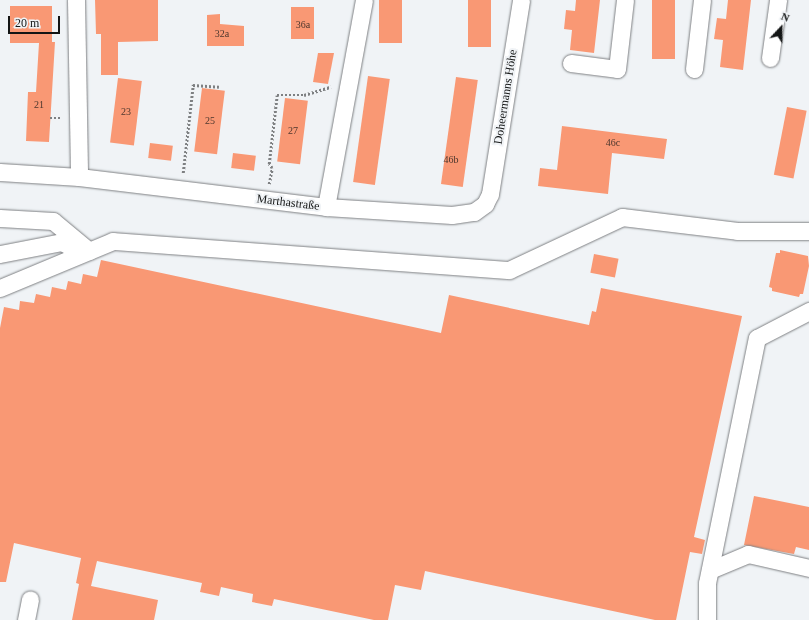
<!DOCTYPE html>
<html>
<head>
<meta charset="utf-8">
<style>
	body { margin:0 }
	#map { position:relative; width:809px; height:620px; overflow:hidden; background:#f0f3f6; font-family:"Times New Roman",serif }
	div>[style] { position:absolute }
	.building>* { inset:0; background:#f99874; transform-origin:0 0 }
	.path>* { height:2.5px; margin-top:-1.25px; transform-origin:0; background:repeating-linear-gradient(90deg,#7e8082 0 2px,transparent 0 4px) }
	.roads { filter:drop-shadow(0 0 1px #7e8083) drop-shadow(0 0 1px #7e8083) }
	.minor>* { height:17px; margin:-8.5px; padding:0 8.5px; transform-origin:8.5px; border-radius:8.5px; background:#fff }
	span { translate:-50% -50%; white-space:nowrap; text-align:center; line-height:1.15; -webkit-text-stroke:4px #f0f3f6; paint-order:stroke }
	.number-label { font-size:10px; color:#4c362d }
	.number-label span { -webkit-text-stroke-width:0 }
	.street-label { font-size:12px; color:#131515 }
	.north { position:absolute; left:761px; top:8px; width:40px; height:40px; -webkit-text-stroke:3px #f0f3f6; paint-order:stroke; rotate:22deg; font-size:11px; font-weight:700; line-height:16px; text-align:center; color:#131515 }
	.north::after { content:''; display:block; margin:auto; width:14px; height:18px; background:#131515; clip-path:polygon(50% 0,100% 100%,50% 72%,0 100%) }
	.scale { position:absolute; left:8px; top:16px; width:52px; height:18px; box-sizing:border-box; border:2px solid #131515; border-top:0; padding-left:5px; font-size:12px; line-height:14px; white-space:nowrap; color:#131515; -webkit-text-stroke:3px #f0f3f6; paint-order:stroke }
</style>
</head>
<body>
<div id="map">
	<div class="building">
		<div style="clip-path:polygon(95px 0,158px 0,158px 41px,118px 42px,118px 75px,101px 75px,101px 34px,96px 34px)"></div>
		<div style="left:379px;top:0;width:23px;height:43px"></div>
		<div style="left:468px;top:0;width:23px;height:47px"></div>
		<div style="clip-path:polygon(576px 0,600px 0,594px 53px,570px 50px,572px 30px,564px 29px,566px 10px,575px 11px)"></div>
		<div style="left:652px;top:0;width:23px;height:59px"></div>
		<div style="clip-path:polygon(728px 0,751px 0,743px 70px,720px 67px,723px 40px,714px 39px,717px 18px,726px 19px)"></div>
		<div style="clip-path:polygon(10px 6px,52px 6px,52px 42px,55px 42px,49px 142px,26px 141px,28px 92px,36px 92px,39px 43px,10px 43px)"></div>
		<div style="left:291px;top:7px;width:23px;height:32px"></div>
		<div style="clip-path:polygon(220px 14px,220px 24px,244px 26px,244px 46px,207px 46px,207px 15px)"></div>
		<div style="clip-path:polygon(318px 53px,334px 53px,328px 84px,313px 82px)"></div>
		<div style="left:368px;top:76px;width:22px;height:107px;rotate:8deg"></div>
		<div style="left:456px;top:77px;width:22px;height:108px;rotate:8deg"></div>
		<div style="left:118px;top:78px;width:24px;height:65px;rotate:7deg"></div>
		<div style="left:202px;top:88px;width:23px;height:64px;rotate:7deg"></div>
		<div style="left:285px;top:98px;width:23px;height:64px;rotate:7deg"></div>
		<div style="left:787px;top:107px;width:20px;height:69px;rotate:11deg"></div>
		<div style="clip-path:polygon(562px 126px,667px 139px,664px 159px,612px 153px,608px 194px,538px 186px,540px 168px,557px 170px)"></div>
		<div style="left:150px;top:143px;width:23px;height:15px;rotate:7deg"></div>
		<div style="left:233px;top:153px;width:23px;height:15px;rotate:7deg"></div>
		<div style="clip-path:polygon(780px 250px,808px 256px,809px 266px,803px 294px,800px 294px,799px 297px,772px 291px,772px 288px,769px 287px,776px 253px,780px 253px)"></div>
		<div style="left:594px;top:254px;width:25px;height:19px;rotate:11deg"></div>
		<div style="clip-path:polygon(101px 260px,441px 333px,449px 295px,589px 325px,592px 311px,596px 312px,601px 288px,742px 316px,694px 537px,705px 540px,702px 554px,690px 552px,676px 620px,655px 620px,425px 571px,421px 590px,395px 585px,388px 620px,374px 620px,274px 599px,272px 606px,252px 602px,253px 594px,221px 587px,219px 596px,200px 592px,202px 583px,97px 561px,91px 586px,158px 600px,154px 620px,72px 620px,79px 584px,76px 583px,81px 558px,14px 543px,6px 582px,0 582px,0 328px,4px 307px,19px 310px,20px 301px,34px 303px,36px 294px,50px 297px,52px 287px,66px 290px,68px 281px,81px 284px,83px 274px,97px 277px)"></div>
		<div style="clip-path:polygon(754px 496px,809px 507px,809px 550px,796px 547px,794px 554px,744px 545px)"></div>
	</div>
	<div class="path">
		<div style="left:50px;top:118px;width:11px"></div>
		<div style="left:183px;top:173px;width:89px;rotate:-83.5deg"></div>
		<div style="left:193px;top:85px;width:26px;rotate:4deg"></div>
		<div style="left:269px;top:184px;width:16px;rotate:-79deg"></div>
		<div style="left:272px;top:168px;width:5px;rotate:-127deg"></div>
		<div style="left:269px;top:164px;width:69px;rotate:-83.4deg"></div>
		<div style="left:277px;top:95px;width:27px"></div>
		<div style="left:304px;top:95px;width:28px;rotate:-17deg"></div>
	</div>
	<div class="roads">
		<div class="minor">
			<div style="left:76px;top:0;width:177px;rotate:89deg"></div>
			<div style="left:770px;top:58px;width:59px;rotate:-82.1deg"></div>
			<div style="left:571px;top:63px;width:46px;rotate:7.4deg"></div>
			<div style="left:617px;top:69px;width:69px;rotate:-83.4deg"></div>
			<div style="left:694px;top:69px;width:69px;rotate:-83.4deg"></div>
			<div style="left:0;top:172px;width:79px;rotate:3.6deg"></div>
			<div style="left:79px;top:177px;width:249px;rotate:6.9deg"></div>
			<div style="left:326px;top:207px;width:126px;rotate:3.6deg"></div>
			<div style="left:452px;top:215px;width:22px;rotate:-8deg"></div>
			<div style="left:474px;top:212px;width:14px;rotate:-36deg"></div>
			<div style="left:485px;top:204px;width:11px;rotate:-63deg"></div>
			<div style="left:490px;top:194px;width:196px;rotate:-80.9deg"></div>
			<div style="left:326px;top:207px;width:210px;rotate:-79.6deg"></div>
			<div style="left:0;top:218px;width:53px;rotate:3.2deg"></div>
			<div style="left:53px;top:221px;width:47px;rotate:39.8deg"></div>
			<div style="left:0;top:254px;width:63px;rotate:-11deg"></div>
			<div style="left:62px;top:242px;width:21px;rotate:29deg"></div>
			<div style="left:0;top:288px;width:122px;rotate:-22.6deg"></div>
			<div style="left:113px;top:241px;width:397px;rotate:4.2deg"></div>
			<div style="left:509px;top:270px;width:125px;rotate:-25.1deg"></div>
			<div style="left:622px;top:217px;width:116px;rotate:6.9deg"></div>
			<div style="left:737px;top:231px;width:72px"></div>
			<div style="left:710px;top:570px;width:41px;rotate:-22.8deg"></div>
			<div style="left:748px;top:554px;width:63px;rotate:12.9deg"></div>
			<div style="left:26px;top:620px;width:21px;rotate:-79deg"></div>
			<div style="left:707px;top:620px;width:37px;rotate:-90deg"></div>
			<div style="left:707px;top:583px;width:250px;rotate:-78.5deg"></div>
			<div style="left:757px;top:338px;width:59px;rotate:-27.4deg"></div>
		</div>
	</div>
	<div class="number-label">
		<span style="left:303px;top:25px">36a</span>
		<span style="left:222px;top:34px">32a</span>
		<span style="left:39px;top:105px">21</span>
		<span style="left:126px;top:112px">23</span>
		<span style="left:210px;top:121px">25</span>
		<span style="left:293px;top:131px">27</span>
		<span style="left:613px;top:143px">46c</span>
		<span style="left:451px;top:160px">46b</span>
	</div>
	<div class="street-label">
		<span style="left:506px;top:97px;rotate:-81deg">Doheermanns Höhe</span>
		<span style="left:288px;top:203px;rotate:7deg">Marthastraße</span>
	</div>
	<div class="north">N</div>
	<div class="scale">20 m</div>
</div>
</body>
</html>
